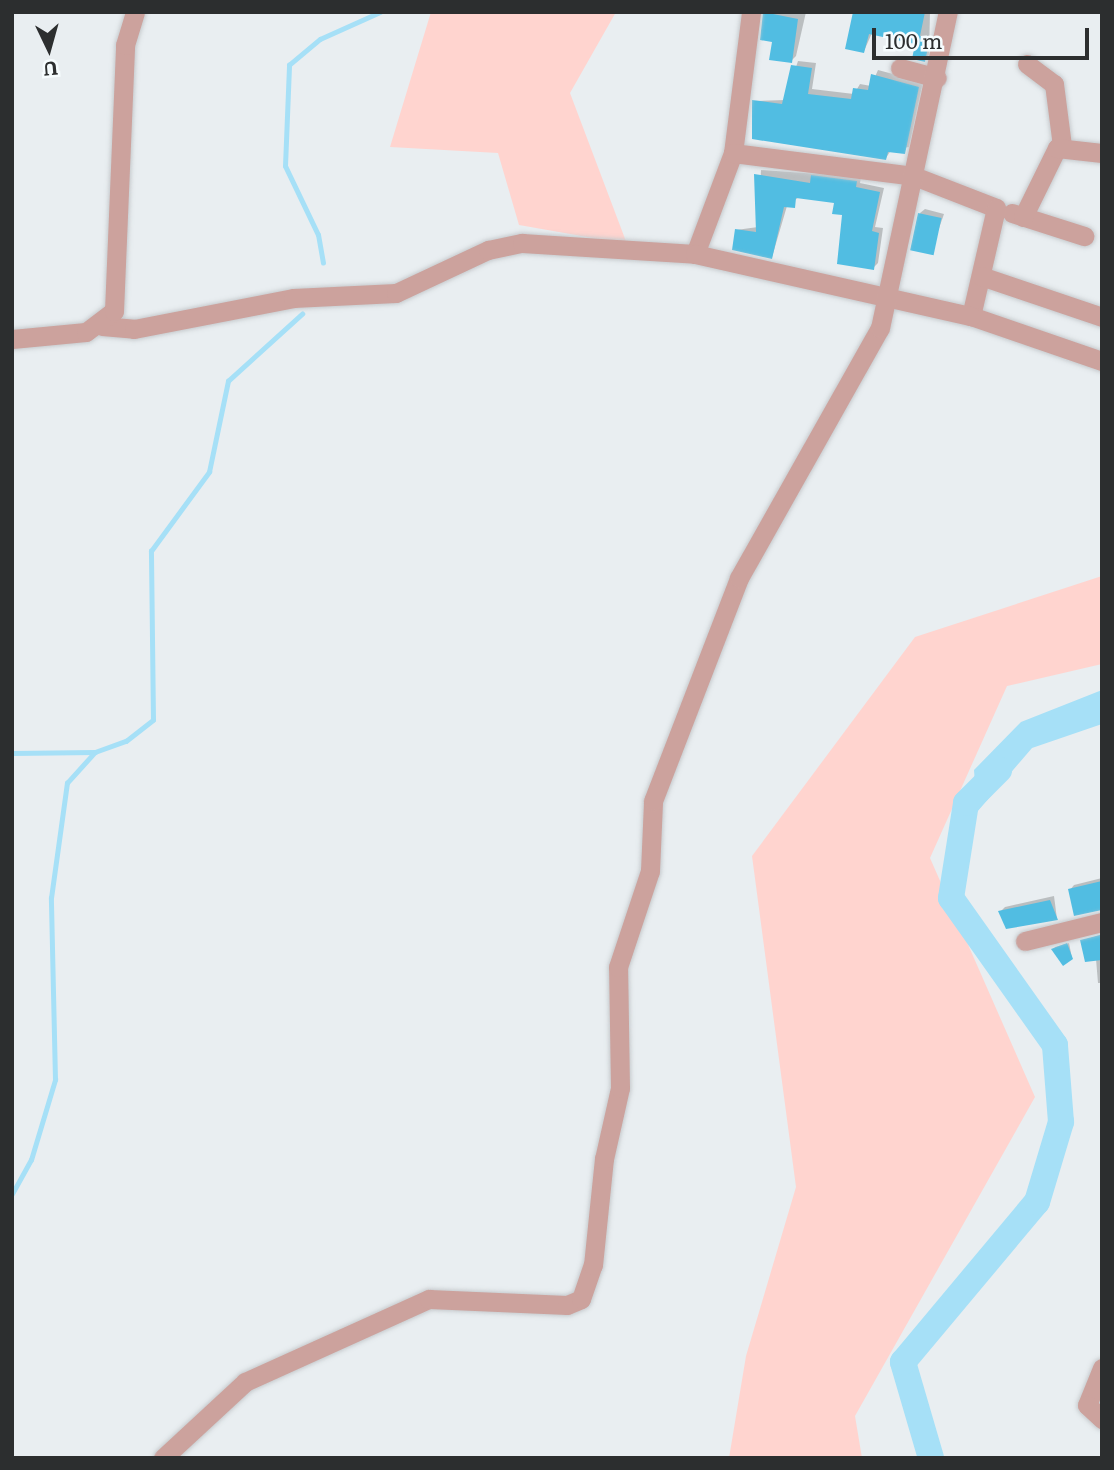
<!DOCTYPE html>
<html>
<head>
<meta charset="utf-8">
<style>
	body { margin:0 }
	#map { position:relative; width:1114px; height:1470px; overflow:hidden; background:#e9eef1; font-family:Literata,serif }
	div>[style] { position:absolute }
	.green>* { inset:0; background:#ffd4cf }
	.water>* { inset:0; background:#a6e0f7 }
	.shadow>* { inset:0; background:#0003 }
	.stream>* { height:4.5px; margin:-2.25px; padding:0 2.25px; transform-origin:2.25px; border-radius:2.25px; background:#a6e0f7 }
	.river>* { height:26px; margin:-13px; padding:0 13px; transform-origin:13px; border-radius:13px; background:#a6e0f7 }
	.building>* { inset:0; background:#51bde2; transform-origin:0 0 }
	.roads { filter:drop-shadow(0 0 2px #c7cbce) drop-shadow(0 0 2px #c7cbce) }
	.minor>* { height:19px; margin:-9.5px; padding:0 9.5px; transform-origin:9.5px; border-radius:9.5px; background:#cca29d }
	span { translate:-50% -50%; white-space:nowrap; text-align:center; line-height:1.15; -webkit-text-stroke:5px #f6fcfe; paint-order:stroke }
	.frame { position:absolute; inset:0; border:14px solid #2c2e2f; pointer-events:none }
	.north { position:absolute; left:14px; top:14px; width:70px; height:70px; -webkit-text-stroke:5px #f6fcfe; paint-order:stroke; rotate:175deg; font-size:19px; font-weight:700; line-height:28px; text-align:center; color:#2c2e2f }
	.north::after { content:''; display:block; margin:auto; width:24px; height:32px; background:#2c2e2f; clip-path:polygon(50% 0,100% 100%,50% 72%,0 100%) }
	.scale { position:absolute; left:872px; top:28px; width:217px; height:32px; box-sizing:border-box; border:4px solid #2c2e2f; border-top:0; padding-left:9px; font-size:21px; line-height:24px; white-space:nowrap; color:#2c2e2f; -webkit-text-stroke:5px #f6fcfe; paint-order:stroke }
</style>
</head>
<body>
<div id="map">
	<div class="green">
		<div style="clip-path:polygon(431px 12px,616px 12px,570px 93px,627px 244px,519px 225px,498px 153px,390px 147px)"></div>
		<div style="clip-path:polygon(1102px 576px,1102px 664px,1007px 686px,930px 858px,1035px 1097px,855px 1416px,862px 1458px,729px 1458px,746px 1356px,796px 1187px,752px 856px,915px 637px)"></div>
	</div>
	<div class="water">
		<div style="clip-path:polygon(1102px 690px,1102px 724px,1032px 748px,977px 812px,974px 770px,1021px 722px)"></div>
	</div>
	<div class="shadow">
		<div style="clip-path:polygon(806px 12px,796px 56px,791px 61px,774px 40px,765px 13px)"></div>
		<div style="clip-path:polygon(855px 12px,930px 12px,929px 55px,924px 60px,917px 43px,872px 33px,864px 51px)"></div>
		<div style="clip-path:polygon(798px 61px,816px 63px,812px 89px,854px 94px,860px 84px,871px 86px,878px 70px,923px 82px,909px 147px,891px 150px,886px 158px,754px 101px,785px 100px)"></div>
		<div style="clip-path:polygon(761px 170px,861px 177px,860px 183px,884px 188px,875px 227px,883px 228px,878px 263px,873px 268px,836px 201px,799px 197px,787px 206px,772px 257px,736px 230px,758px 227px)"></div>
		<div style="clip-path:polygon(925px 209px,944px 214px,930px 254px,920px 213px)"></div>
		<div style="clip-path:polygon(1102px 878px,1102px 909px,1070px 890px,1074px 885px)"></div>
		<div style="clip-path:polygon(1054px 896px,1057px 919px,1001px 911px,1005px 907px)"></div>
		<div style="clip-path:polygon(1102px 934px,1102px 983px,1098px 983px,1096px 959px,1082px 941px)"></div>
		<div style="clip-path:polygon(1069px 943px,1072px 958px,1054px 949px,1055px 947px)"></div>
	</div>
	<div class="stream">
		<div style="left:323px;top:263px;width:28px;rotate:-100deg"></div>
		<div style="left:318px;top:235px;width:76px;rotate:-115.6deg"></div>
		<div style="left:285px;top:166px;width:101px;rotate:-87.7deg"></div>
		<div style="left:289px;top:65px;width:40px;rotate:-40deg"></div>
		<div style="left:320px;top:39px;width:66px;rotate:-24.2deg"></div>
		<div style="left:12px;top:753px;width:83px;rotate:-0.7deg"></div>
		<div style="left:95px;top:752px;width:33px;rotate:-20deg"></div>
		<div style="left:126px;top:741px;width:34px;rotate:-38deg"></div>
		<div style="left:153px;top:720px;width:169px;rotate:-90.7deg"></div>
		<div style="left:151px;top:551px;width:98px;rotate:-53.7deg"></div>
		<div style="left:209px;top:472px;width:93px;rotate:-78.2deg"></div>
		<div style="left:228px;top:381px;width:100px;rotate:-42.2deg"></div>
		<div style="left:12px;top:1194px;width:39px;rotate:-61deg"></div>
		<div style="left:31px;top:1160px;width:84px;rotate:-73.3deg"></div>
		<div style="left:55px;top:1080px;width:182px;rotate:-91.3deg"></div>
		<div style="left:51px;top:898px;width:116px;rotate:-82.1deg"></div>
		<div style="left:67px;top:783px;width:40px;rotate:-48deg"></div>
	</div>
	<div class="river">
		<div style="left:931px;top:1458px;width:100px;rotate:-106.3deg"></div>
		<div style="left:903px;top:1362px;width:209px;rotate:-50.1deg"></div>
		<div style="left:1037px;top:1202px;width:84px;rotate:-73.3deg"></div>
		<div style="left:1061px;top:1122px;width:77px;rotate:-94.5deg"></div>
		<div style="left:1055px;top:1045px;width:180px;rotate:-125.3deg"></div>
		<div style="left:951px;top:898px;width:96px;rotate:-81deg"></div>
		<div style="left:966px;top:803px;width:47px;rotate:-45deg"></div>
	</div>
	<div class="building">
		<div style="clip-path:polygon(763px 12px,798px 19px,792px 63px,769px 60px,772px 42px,760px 40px)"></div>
		<div style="clip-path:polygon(853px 12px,925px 12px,920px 36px,930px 38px,925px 62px,912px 59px,915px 44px,869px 34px,864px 53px,845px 49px)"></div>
		<div style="clip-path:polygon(791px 65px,812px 68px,808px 94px,851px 99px,853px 88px,868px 90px,871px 74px,919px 87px,905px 154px,888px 152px,886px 160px,752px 139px,752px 100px,782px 104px)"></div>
		<div style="clip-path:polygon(754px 174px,810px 183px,811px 175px,857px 181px,856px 187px,880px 192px,872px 231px,879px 233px,874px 270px,837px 264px,842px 215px,832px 214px,834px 203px,796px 198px,795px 208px,784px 207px,772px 259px,732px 250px,735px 229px,756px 232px)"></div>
		<div style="left:918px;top:213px;width:24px;height:38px;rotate:12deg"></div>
		<div style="clip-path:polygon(1102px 881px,1102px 910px,1074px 916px,1068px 889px)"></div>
		<div style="clip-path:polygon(1050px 900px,1058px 920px,1006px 929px,998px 911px)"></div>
		<div style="clip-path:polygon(1100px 935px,1102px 960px,1085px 962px,1080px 940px)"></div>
		<div style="clip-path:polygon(1067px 943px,1073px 959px,1063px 966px,1051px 949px)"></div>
	</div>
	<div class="roads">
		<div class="minor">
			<div style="left:1027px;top:64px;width:34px;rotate:37deg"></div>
			<div style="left:1054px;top:84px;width:63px;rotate:82.6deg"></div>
			<div style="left:900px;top:68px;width:38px;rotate:15deg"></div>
			<div style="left:733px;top:153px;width:142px;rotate:-82.7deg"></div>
			<div style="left:1012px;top:213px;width:76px;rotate:17.7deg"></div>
			<div style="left:1023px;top:217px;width:77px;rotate:-63.8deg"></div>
			<div style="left:1057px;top:148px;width:45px;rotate:6.3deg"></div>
			<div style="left:695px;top:254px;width:108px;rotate:-69.4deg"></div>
			<div style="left:733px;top:153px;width:182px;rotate:7.2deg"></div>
			<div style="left:914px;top:176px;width:88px;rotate:21.3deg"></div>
			<div style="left:996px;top:208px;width:111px;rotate:103deg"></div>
			<div style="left:971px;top:316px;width:139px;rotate:19deg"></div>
			<div style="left:981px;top:276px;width:128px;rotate:18.7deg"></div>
			<div style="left:102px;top:326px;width:32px;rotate:5deg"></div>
			<div style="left:134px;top:329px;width:162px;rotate:-11deg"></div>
			<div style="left:293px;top:298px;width:103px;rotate:-2.8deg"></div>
			<div style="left:396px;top:293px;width:102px;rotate:-25.1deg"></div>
			<div style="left:488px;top:250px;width:35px;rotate:-12deg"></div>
			<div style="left:522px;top:243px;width:173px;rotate:3.6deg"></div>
			<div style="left:695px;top:254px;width:283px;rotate:12.7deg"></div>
			<div style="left:12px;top:339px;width:74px;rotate:-5.4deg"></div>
			<div style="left:86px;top:332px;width:35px;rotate:-37deg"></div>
			<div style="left:114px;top:311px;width:266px;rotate:-87.6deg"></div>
			<div style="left:125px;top:45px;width:34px;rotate:-73deg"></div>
			<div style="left:1025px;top:941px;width:79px;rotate:-13.9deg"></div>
			<div style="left:1102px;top:1368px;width:40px;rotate:112deg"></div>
			<div style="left:1087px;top:1405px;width:21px;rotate:43deg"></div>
			<div style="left:163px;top:1458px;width:112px;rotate:-42.8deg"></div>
			<div style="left:245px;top:1382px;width:202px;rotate:-24.3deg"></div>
			<div style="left:429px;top:1299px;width:138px;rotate:2.5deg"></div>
			<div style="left:567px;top:1305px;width:15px;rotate:-23deg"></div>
			<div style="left:581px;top:1299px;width:36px;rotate:-71deg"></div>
			<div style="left:593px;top:1265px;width:107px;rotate:-84.1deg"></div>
			<div style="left:604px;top:1159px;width:73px;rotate:-77.3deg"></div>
			<div style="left:620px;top:1088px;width:121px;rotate:-90.9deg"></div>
			<div style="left:618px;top:967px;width:101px;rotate:-71.6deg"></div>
			<div style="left:650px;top:871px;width:70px;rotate:-87.5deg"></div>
			<div style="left:653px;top:801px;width:239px;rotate:-68.9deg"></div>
			<div style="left:739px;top:578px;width:287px;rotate:-60.6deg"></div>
			<div style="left:880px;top:328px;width:323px;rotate:-77.9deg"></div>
		</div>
	</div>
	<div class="frame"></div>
	<div class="north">U</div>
	<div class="scale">100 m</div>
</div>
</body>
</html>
